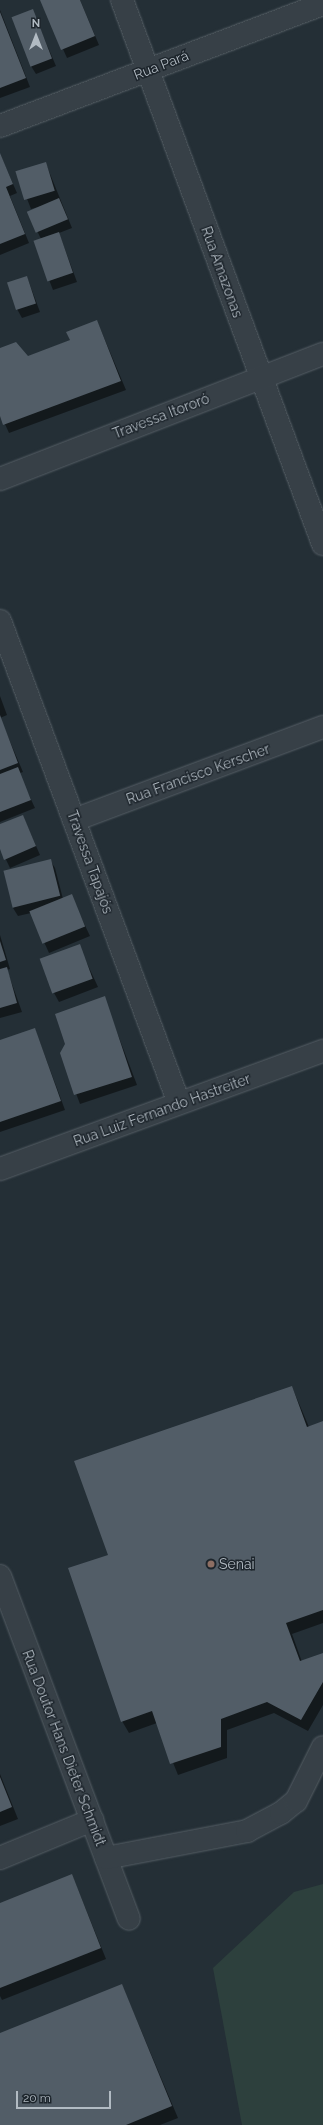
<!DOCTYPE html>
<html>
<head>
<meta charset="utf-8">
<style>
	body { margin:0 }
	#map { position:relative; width:323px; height:2125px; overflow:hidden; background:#242f36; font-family:Raleway,sans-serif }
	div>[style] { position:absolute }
	.green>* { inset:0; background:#2d403d }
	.shadow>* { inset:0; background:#0007 }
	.building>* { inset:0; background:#525d67; transform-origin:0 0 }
	.roads { filter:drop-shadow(0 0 1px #555e65) drop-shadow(0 0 1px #555e65) }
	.minor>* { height:22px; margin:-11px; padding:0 11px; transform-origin:11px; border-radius:11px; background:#374047 }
	.dots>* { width:11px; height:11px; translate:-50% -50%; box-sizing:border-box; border:2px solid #1d252c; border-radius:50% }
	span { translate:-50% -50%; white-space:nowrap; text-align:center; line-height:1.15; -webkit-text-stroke:3px #1d252c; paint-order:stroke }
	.street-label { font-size:14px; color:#b2bbc3 }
	.poi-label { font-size:14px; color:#b2bbc3 }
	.left { translate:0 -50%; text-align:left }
	.north { position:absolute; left:16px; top:16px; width:40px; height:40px; -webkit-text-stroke:3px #1d252c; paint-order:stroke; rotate:0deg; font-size:11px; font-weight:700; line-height:16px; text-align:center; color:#b2bbc3 }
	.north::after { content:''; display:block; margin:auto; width:14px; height:18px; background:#b2bbc3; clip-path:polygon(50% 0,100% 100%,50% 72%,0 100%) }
	.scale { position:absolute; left:16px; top:2091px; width:95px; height:18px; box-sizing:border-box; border:2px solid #b2bbc3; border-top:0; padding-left:5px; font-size:12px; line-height:14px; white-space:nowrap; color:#b2bbc3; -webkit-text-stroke:3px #1d252c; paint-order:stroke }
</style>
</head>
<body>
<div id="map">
	<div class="green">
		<div style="clip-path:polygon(323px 1884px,323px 2125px,242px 2125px,213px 1968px,294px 1892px)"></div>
	</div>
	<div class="shadow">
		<div style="clip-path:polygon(41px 0,80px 0,99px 45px,67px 58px)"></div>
		<div style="clip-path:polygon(0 10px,30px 87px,0 98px)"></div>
		<div style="clip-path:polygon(32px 10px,56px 66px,36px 74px,31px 66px)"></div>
		<div style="clip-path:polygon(0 154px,17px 193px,10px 196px,29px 243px,0 255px)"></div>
		<div style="clip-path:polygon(46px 164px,72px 228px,59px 233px,77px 282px,53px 290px,34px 241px,41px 239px,28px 212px,42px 206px,31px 209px,17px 173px)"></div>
		<div style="clip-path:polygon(27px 277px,40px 312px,22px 318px,17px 309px)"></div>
		<div style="clip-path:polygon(97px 321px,126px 390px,9px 433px,0 413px,0 349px,28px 357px,71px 340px)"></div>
		<div style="clip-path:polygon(0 696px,7px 715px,0 718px,23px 772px,20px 773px,20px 776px,35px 808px,0 822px)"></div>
		<div style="clip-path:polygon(23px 816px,40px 855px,10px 868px,0 847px,0 825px)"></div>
		<div style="clip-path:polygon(50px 860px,55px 868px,63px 899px,71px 896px,90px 936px,49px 953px,31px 913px,18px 916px,13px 908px)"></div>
		<div style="clip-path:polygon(0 935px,10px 969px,7px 970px,22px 1012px,0 1018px)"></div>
		<div style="clip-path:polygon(79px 946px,98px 987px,59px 1002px,54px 993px)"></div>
		<div style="clip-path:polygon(104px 998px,137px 1085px,80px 1104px,61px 1053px)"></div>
		<div style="clip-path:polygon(35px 1029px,65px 1110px,0 1132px,0 1041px)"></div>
		<div style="clip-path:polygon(292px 1387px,309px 1427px,323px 1422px,323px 1623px,292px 1634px,302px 1662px,323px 1654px,323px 1705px,308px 1731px,274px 1713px,227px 1730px,227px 1758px,178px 1775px,157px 1723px,129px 1733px,122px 1721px,109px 1555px)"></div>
		<div style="clip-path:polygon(0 1774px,18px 1819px,0 1826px)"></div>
		<div style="clip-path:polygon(72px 1875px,106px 1959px,2px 2000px,0 1996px,0 1904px)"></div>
		<div style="clip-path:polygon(122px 1985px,178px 2118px,160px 2125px,0 2125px,0 2035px)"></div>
	</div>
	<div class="building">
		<div style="clip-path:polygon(40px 0,80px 0,95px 36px,61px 50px)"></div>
		<div style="left:33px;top:9px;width:53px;height:23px;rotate:69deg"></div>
		<div style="clip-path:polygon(0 12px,26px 78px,0 88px)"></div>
		<div style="clip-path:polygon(0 153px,13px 184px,6px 187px,25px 234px,0 244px)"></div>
		<div style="left:46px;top:162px;width:30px;height:32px;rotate:73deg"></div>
		<div style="left:59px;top:198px;width:23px;height:35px;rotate:67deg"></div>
		<div style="left:59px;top:232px;width:43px;height:27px;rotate:71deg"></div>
		<div style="left:27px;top:276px;width:29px;height:21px;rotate:72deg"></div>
		<div style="clip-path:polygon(97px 320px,121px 381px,3px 425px,0 416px,0 348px,16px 342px,28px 356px,70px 340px,66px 332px)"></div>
		<div style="clip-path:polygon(0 715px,18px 763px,0 770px)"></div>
		<div style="clip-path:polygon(18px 767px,31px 800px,0 812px,0 774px)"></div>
		<div style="clip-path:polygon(23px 815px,36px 846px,4px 860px,0 849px,0 824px)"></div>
		<div style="left:51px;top:859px;width:38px;height:49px;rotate:76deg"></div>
		<div style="left:72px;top:894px;width:35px;height:46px;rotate:68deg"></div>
		<div style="clip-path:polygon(0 941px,6px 960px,0 962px)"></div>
		<div style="left:80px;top:944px;width:37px;height:43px;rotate:70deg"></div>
		<div style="clip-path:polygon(7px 967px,17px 1003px,0 1008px,0 969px)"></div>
		<div style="clip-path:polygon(105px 996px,132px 1077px,74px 1095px,60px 1053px,65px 1044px,55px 1014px)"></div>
		<div style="clip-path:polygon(35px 1028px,61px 1101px,0 1122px,0 1040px)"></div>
		<div style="clip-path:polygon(292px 1386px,307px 1427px,323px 1421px,323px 1610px,286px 1623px,300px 1661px,323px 1653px,323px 1682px,301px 1720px,267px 1702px,221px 1719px,221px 1747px,170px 1764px,152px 1711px,121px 1722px,68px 1568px,108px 1555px,74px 1461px)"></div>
		<div style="clip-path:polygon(0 1777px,12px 1807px,0 1812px)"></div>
		<div style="clip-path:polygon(72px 1874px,101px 1948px,0 1988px,0 1903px)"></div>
		<div style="clip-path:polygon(122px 1984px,172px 2106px,126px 2125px,0 2125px,0 2033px)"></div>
	</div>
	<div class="roads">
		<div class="minor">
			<div style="left:122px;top:0;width:580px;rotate:69.72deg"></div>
			<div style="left:0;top:126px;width:345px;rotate:-20.7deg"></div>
			<div style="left:0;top:479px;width:346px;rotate:-21.2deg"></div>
			<div style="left:0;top:621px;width:514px;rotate:69.63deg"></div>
			<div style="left:74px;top:820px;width:266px;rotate:-20.5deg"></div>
			<div style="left:0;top:1169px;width:344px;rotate:-20.1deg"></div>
			<div style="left:0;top:1576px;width:366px;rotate:69.4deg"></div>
			<div style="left:0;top:1858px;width:100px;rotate:-22.4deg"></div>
			<div style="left:106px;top:1858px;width:144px;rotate:-10.8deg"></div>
			<div style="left:247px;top:1831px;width:38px;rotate:-28deg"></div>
			<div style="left:281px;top:1813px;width:19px;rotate:-39deg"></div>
			<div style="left:296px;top:1801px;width:60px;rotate:-63.4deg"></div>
		</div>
	</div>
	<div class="dots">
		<div style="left:211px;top:1564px;background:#8d6e63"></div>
	</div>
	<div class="street-label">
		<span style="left:161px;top:65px;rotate:-21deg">Rua Pará</span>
		<span style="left:222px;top:272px;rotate:70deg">Rua Amazonas</span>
		<span style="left:161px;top:416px;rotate:-21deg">Travessa Itororó</span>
		<span style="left:198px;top:774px;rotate:-20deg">Rua Francisco Kerscher</span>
		<span style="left:90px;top:862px;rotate:70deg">Travessa Tapajós</span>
		<span style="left:162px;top:1110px;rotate:-20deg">Rua Luiz Fernando Hastreiter</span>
		<span style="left:64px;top:1748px;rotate:69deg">Rua Doutor Hans Dieter Schmidt</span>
	</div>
	<div class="poi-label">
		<span class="left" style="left:219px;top:1564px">Senai</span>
	</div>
	<div class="north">N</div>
	<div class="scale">20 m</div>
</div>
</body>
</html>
